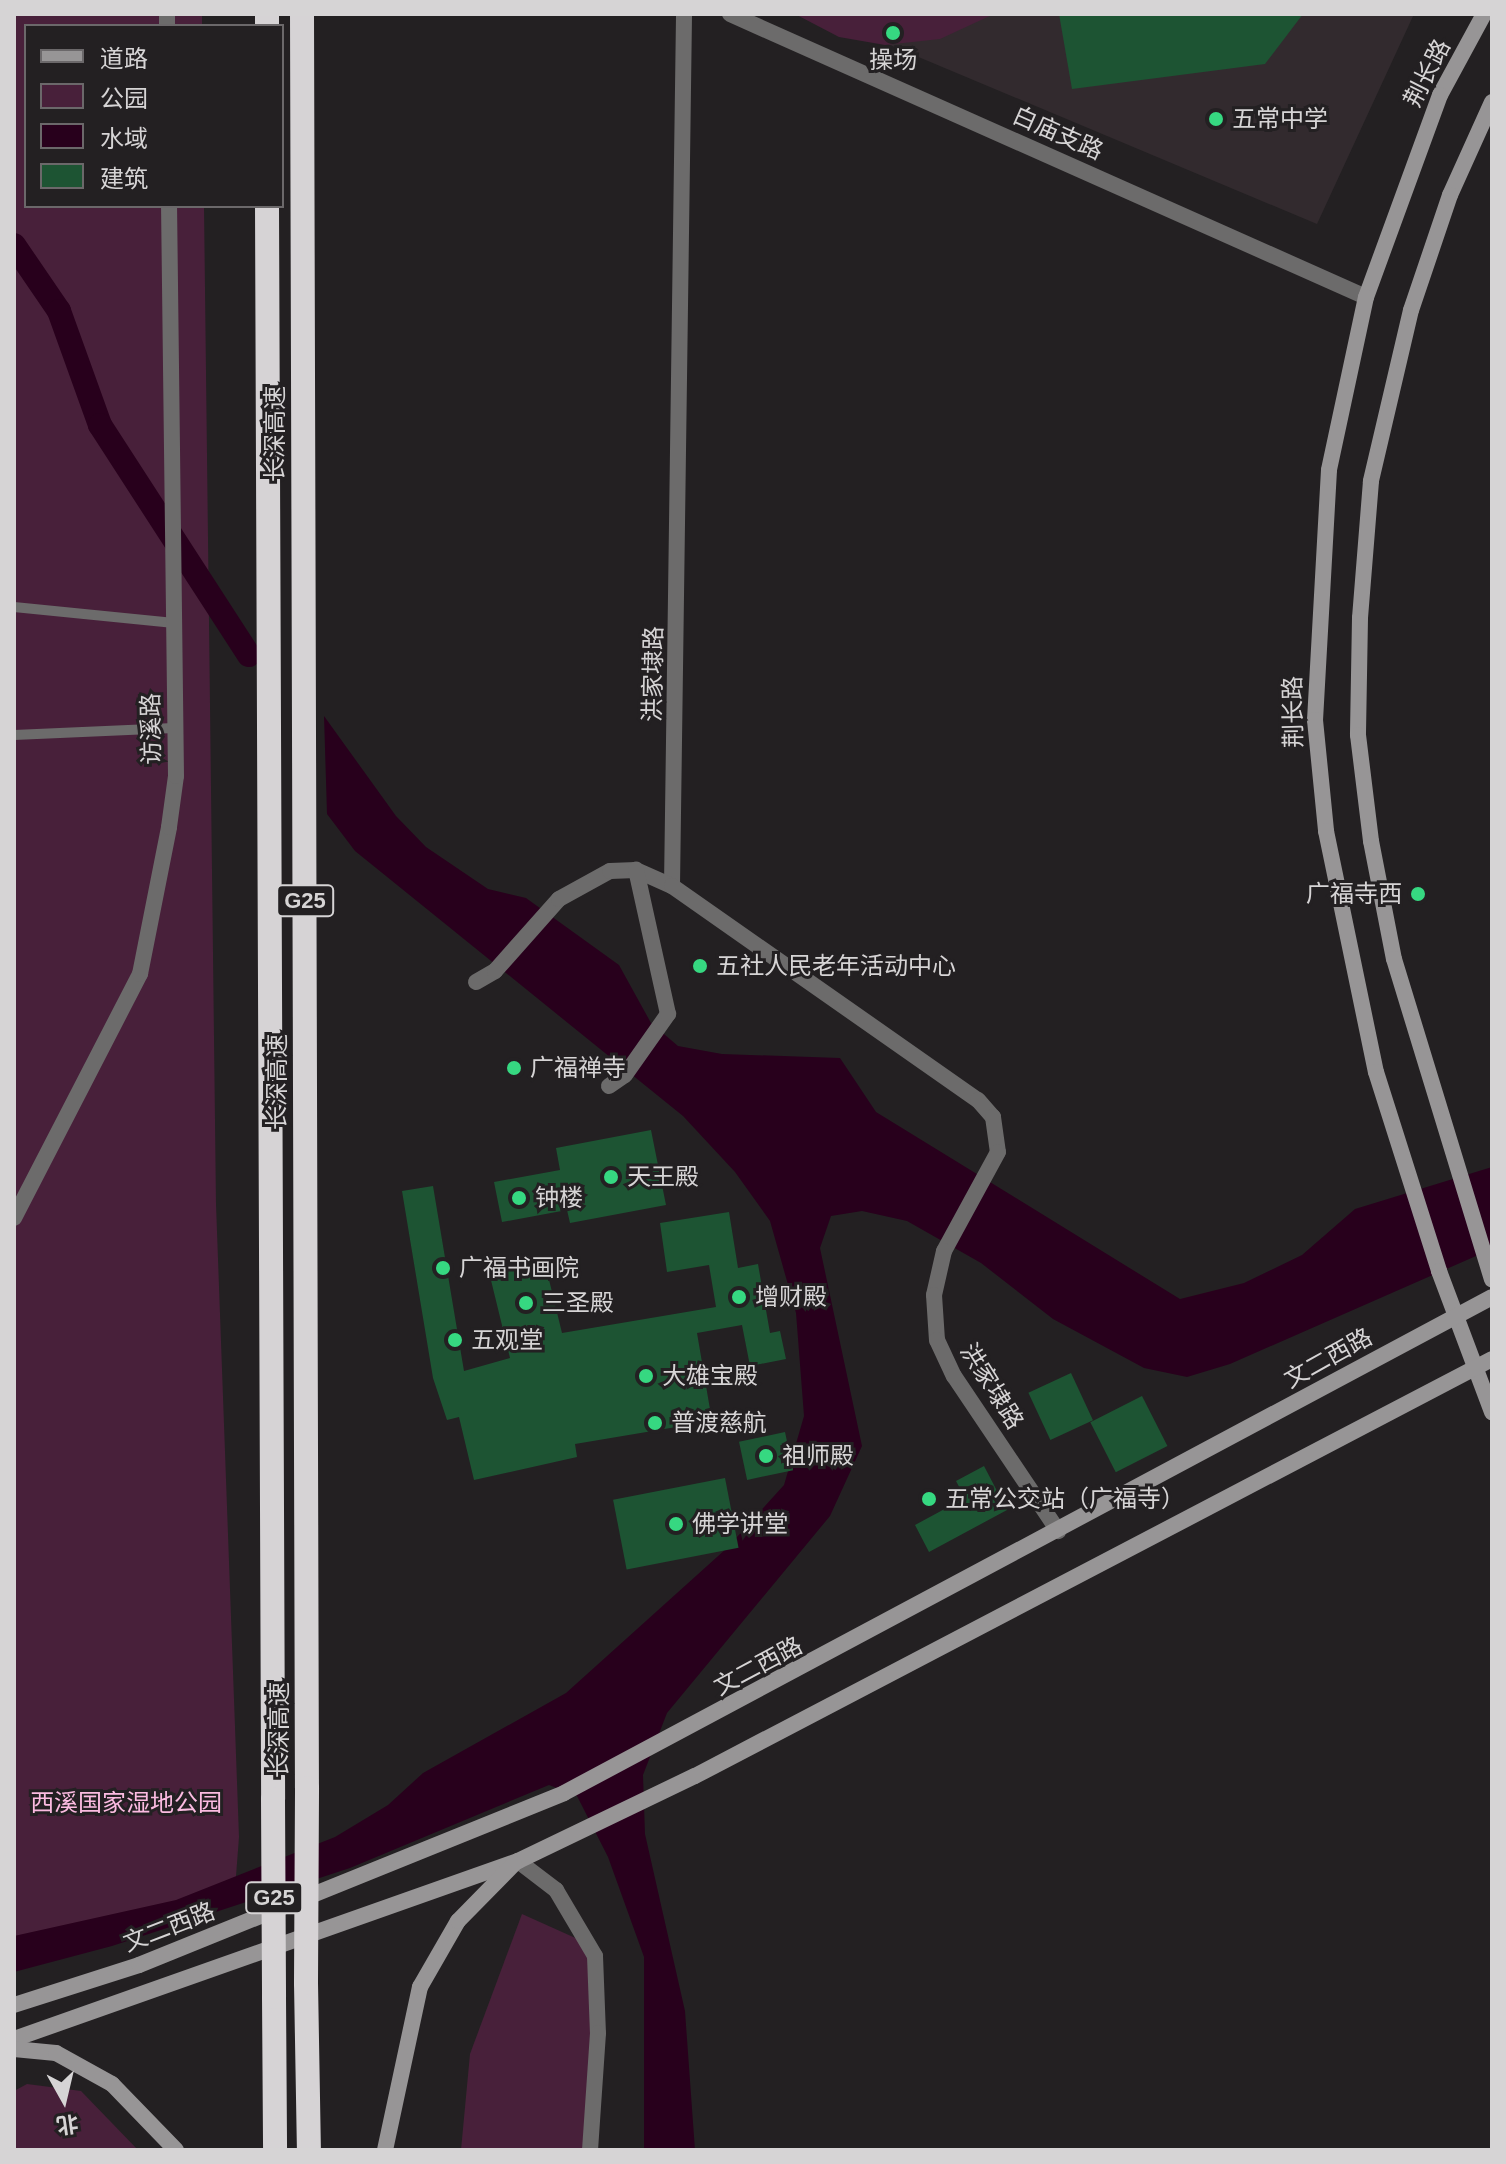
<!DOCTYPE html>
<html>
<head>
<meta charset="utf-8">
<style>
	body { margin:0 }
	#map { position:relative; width:1506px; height:2164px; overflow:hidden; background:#232022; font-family:Arial,"Noto Sans SC",sans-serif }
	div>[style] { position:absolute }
	.built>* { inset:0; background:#322a2e }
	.green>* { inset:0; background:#48203a }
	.water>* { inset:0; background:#28001c }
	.canal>* { height:24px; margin:-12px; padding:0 12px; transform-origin:12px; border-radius:12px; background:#28001c }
	.building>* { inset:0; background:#1d5433; transform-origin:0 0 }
	.service>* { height:10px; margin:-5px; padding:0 5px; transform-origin:5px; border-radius:5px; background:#6c6b6b }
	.minor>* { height:16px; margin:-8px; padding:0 8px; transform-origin:8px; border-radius:8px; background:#6c6b6b }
	.tertiary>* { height:16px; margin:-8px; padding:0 8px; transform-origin:8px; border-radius:8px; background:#6c6b6b }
	.secondary>* { height:16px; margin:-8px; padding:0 8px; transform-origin:8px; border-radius:8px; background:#979596 }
	.motorway>* { height:24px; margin:-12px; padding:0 12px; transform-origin:12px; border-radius:12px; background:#d6d3d5 }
	.motorway-bridge>* { height:24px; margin:-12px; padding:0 12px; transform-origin:12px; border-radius:12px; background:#d6d3d5 }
	.dots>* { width:22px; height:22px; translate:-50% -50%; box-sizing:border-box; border:4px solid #232022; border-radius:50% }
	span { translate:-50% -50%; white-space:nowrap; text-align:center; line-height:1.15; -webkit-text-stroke:6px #232022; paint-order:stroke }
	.shield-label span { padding:2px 6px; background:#232022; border:2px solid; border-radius:6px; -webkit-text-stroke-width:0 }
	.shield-label { font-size:22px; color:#d6d4d5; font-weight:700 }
	.poi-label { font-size:24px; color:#d6d4d5 }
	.left { translate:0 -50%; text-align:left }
	.right { translate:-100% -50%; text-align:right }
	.street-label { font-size:24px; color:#d6d4d5 }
	.park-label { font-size:24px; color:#fbbbe1 }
	.frame { position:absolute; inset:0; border:16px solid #d6d4d5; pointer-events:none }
	.legend { position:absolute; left:24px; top:24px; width:260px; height:184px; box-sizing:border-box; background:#232022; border:2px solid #6b686a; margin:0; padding:10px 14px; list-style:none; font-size:24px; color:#d6d4d5 }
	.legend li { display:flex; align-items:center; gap:16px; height:40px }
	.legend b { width:40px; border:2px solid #6b686a }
	.north { position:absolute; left:24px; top:2060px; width:80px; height:80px; -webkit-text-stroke:6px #232022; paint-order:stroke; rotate:172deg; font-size:22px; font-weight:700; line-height:32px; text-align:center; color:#d6d4d5 }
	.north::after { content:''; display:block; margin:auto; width:28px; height:36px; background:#d6d4d5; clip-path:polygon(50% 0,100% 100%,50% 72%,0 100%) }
</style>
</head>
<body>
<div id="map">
	<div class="built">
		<div style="clip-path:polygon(816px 14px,1414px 14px,1317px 224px)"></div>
	</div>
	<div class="green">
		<div style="clip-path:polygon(14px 14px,202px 14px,202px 26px,26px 26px,26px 206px,204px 206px,216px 1204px,239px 1837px,235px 1889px,14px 1961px)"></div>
		<div style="clip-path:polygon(795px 14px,994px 14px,940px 39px,885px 45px,839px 37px)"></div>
		<div style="clip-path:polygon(522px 1914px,591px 1945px,598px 2150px,461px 2150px,470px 2054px)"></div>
		<div style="clip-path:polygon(27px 2084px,81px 2091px,138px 2150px,14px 2150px,14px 2091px)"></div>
	</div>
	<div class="water">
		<div style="clip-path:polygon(324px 716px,396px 816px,426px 847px,488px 889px,526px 898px,619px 965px,651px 1023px,678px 1046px,722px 1054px,840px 1058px,876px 1112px,1180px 1299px,1244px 1283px,1302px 1255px,1355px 1209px,1492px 1167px,1492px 1249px,1230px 1364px,1187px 1377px,1144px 1368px,1053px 1319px,981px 1263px,907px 1221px,862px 1211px,831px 1216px,820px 1248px,862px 1446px,830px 1516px,667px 1713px,643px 1775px,645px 1834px,685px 2011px,695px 2150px,644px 2150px,644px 1957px,608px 1857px,577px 1796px,549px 1785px,350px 1868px,112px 1946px,14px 1972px,14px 1936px,176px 1900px,335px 1837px,388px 1805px,423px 1773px,566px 1693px,727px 1548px,784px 1485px,804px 1416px,796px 1313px,770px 1221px,735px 1172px,683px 1116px,355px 851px,327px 814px)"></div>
	</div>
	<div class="canal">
		<div style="left:14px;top:245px;width:80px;rotate:55.7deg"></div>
		<div style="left:59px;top:311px;width:121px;rotate:70.2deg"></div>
		<div style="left:100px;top:425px;width:274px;rotate:57.1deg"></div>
	</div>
	<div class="building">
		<div style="clip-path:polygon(1059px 14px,1303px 14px,1265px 64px,1072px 89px)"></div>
		<div style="clip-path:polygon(651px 1130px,666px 1205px,570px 1223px,567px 1210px,502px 1222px,494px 1182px,560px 1170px,556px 1148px)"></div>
		<div style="clip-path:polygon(433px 1186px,464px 1371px,510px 1358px,488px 1268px,543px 1255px,562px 1333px,716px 1307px,709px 1265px,667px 1272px,660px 1223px,729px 1212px,738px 1268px,758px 1264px,770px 1333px,780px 1331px,786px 1359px,750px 1366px,742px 1325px,697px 1333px,712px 1421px,575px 1444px,577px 1457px,474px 1480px,459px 1417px,447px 1420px,433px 1378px,402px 1191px)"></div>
		<div style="left:1071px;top:1373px;width:52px;height:47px;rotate:65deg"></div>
		<div style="left:1142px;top:1396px;width:56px;height:58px;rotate:63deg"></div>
		<div style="left:785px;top:1432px;width:39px;height:47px;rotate:78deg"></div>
		<div style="clip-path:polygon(984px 1466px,1007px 1510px,929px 1552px,915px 1525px,965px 1498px,956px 1481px)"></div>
		<div style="left:725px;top:1478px;width:71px;height:114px;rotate:79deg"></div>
	</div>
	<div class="service">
		<div style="left:14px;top:607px;width:161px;rotate:5.7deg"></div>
		<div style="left:14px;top:735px;width:160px;rotate:-2.5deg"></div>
	</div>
	<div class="minor">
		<div style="left:730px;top:14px;width:696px;rotate:23.99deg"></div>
		<div style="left:672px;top:886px;width:872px;rotate:-89.21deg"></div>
		<div style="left:476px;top:982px;width:22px;rotate:-30deg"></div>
		<div style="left:495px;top:971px;width:96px;rotate:-48.4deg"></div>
		<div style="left:559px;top:899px;width:58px;rotate:-28.8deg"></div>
		<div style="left:610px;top:871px;width:26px;rotate:-2deg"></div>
		<div style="left:636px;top:870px;width:39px;rotate:24deg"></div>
		<div style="left:672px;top:886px;width:373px;rotate:35deg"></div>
		<div style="left:978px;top:1100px;width:23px;rotate:49deg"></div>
		<div style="left:993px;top:1117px;width:35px;rotate:82deg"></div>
		<div style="left:998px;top:1152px;width:113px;rotate:118.6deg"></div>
		<div style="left:944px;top:1251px;width:45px;rotate:102.8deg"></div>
		<div style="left:934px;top:1295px;width:45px;rotate:86.2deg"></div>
		<div style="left:937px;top:1340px;width:40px;rotate:65deg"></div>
		<div style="left:954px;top:1376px;width:187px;rotate:56.1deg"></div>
		<div style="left:609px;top:1086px;width:19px;rotate:-35deg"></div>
		<div style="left:625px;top:1075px;width:75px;rotate:-54.8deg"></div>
		<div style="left:668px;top:1014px;width:148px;rotate:-102.5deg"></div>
		<div style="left:518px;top:1861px;width:48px;rotate:37.3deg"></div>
		<div style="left:556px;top:1890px;width:77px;rotate:59.4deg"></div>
		<div style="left:595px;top:1956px;width:77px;rotate:87.8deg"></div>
		<div style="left:598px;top:2033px;width:117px;rotate:93.9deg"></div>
	</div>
	<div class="tertiary">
		<div style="left:167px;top:14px;width:12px;rotate:90deg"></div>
		<div style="left:14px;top:1218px;width:275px;rotate:-62.7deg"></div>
		<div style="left:140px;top:974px;width:150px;rotate:-78.8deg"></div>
		<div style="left:169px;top:827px;width:51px;rotate:-82.2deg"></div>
		<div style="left:176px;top:776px;width:570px;rotate:-90.7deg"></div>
	</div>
	<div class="secondary">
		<div style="left:1484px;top:14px;width:92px;rotate:118.5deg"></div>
		<div style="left:1440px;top:95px;width:215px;rotate:110.1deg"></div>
		<div style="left:1366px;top:297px;width:177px;rotate:102.1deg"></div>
		<div style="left:1329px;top:470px;width:250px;rotate:93.2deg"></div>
		<div style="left:1315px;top:720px;width:112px;rotate:84.3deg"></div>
		<div style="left:1326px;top:831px;width:246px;rotate:78.3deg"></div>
		<div style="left:1376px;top:1072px;width:209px;rotate:72.4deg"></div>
		<div style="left:1439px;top:1271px;width:151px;rotate:69.4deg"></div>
		<div style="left:1492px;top:102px;width:102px;rotate:114.3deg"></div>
		<div style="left:1450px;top:195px;width:121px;rotate:108.7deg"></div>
		<div style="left:1411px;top:310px;width:176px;rotate:103.2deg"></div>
		<div style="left:1371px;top:481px;width:137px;rotate:94.6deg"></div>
		<div style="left:1360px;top:618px;width:117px;rotate:91deg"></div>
		<div style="left:1358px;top:735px;width:107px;rotate:83deg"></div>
		<div style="left:1371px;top:841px;width:120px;rotate:79deg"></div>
		<div style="left:1394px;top:959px;width:335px;rotate:73deg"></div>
		<div style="left:14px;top:2005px;width:131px;rotate:-17.7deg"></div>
		<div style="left:139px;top:1965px;width:458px;rotate:-22deg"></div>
		<div style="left:564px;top:1793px;width:1052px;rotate:-28.12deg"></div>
		<div style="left:14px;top:2039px;width:535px;rotate:-19.45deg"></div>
		<div style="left:518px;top:1861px;width:196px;rotate:-25.7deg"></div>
		<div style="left:695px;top:1776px;width:899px;rotate:-27.62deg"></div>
		<div style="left:14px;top:2049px;width:42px;rotate:5.4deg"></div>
		<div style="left:56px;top:2053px;width:64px;rotate:29deg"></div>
		<div style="left:112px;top:2084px;width:92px;rotate:45.9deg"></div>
		<div style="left:385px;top:2150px;width:167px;rotate:-77.9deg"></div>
		<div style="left:420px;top:1987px;width:76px;rotate:-60.1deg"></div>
		<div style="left:458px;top:1921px;width:80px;rotate:-45.5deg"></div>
	</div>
	<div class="motorway">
		<div style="left:267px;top:14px;width:12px;rotate:90deg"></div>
		<div style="left:302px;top:14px;width:1774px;rotate:89.84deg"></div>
		<div style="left:267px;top:206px;width:1593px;rotate:89.78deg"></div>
		<div style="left:306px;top:1983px;width:167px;rotate:89deg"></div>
		<div style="left:274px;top:1997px;width:153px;rotate:89.6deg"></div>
	</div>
	<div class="motorway-bridge">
		<div style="left:273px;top:1799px;width:198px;rotate:89.7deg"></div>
		<div style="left:306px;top:1983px;width:195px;rotate:-89.7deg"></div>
	</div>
	<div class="dots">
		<div style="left:893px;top:33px;background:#36d881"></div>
		<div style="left:1216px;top:119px;background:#36d881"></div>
		<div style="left:1418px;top:894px;background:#36d881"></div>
		<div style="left:700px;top:966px;background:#36d881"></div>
		<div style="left:514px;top:1068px;background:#36d881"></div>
		<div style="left:611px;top:1177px;background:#36d881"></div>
		<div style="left:519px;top:1198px;background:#36d881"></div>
		<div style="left:443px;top:1268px;background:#36d881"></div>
		<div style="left:739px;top:1297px;background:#36d881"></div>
		<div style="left:526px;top:1303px;background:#36d881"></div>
		<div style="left:455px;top:1340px;background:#36d881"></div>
		<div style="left:646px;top:1376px;background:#36d881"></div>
		<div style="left:655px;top:1423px;background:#36d881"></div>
		<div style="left:766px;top:1456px;background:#36d881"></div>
		<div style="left:929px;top:1499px;background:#36d881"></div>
		<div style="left:676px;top:1524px;background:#36d881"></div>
	</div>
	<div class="shield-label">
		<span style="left:305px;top:901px">G25</span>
		<span style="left:274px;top:1898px">G25</span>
	</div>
	<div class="poi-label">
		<span style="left:893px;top:60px">操场</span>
		<span class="left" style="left:1232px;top:119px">五常中学</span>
		<span class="right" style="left:1402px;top:894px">广福寺西</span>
		<span class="left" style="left:716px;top:966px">五社人民老年活动中心</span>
		<span class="left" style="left:530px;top:1068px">广福禅寺</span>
		<span class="left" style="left:627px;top:1177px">天王殿</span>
		<span class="left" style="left:535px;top:1198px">钟楼</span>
		<span class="left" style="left:459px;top:1268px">广福书画院</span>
		<span class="left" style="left:755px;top:1297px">增财殿</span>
		<span class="left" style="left:542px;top:1303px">三圣殿</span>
		<span class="left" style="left:471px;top:1340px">五观堂</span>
		<span class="left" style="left:662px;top:1376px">大雄宝殿</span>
		<span class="left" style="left:671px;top:1423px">普渡慈航</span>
		<span class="left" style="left:782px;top:1456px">祖师殿</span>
		<span class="left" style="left:945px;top:1499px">五常公交站（广福寺）</span>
		<span class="left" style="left:692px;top:1524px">佛学讲堂</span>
	</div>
	<div class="street-label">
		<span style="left:1427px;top:73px;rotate:-63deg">荆长路</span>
		<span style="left:1058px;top:133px;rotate:24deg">白庙支路</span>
		<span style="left:275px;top:434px;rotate:-90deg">长深高速</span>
		<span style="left:653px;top:674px;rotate:-89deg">洪家埭路</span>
		<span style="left:1293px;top:712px;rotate:-91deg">荆长路</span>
		<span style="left:151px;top:729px;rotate:-91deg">访溪路</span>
		<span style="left:277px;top:1082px;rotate:-90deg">长深高速</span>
		<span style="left:1328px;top:1358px;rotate:-29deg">文二西路</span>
		<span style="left:992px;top:1386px;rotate:58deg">洪家埭路</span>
		<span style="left:758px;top:1666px;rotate:-28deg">文二西路</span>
		<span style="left:279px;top:1730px;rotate:-90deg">长深高速</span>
		<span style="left:169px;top:1927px;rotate:-21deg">文二西路</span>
	</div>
	<div class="park-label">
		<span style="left:126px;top:1803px">西溪国家湿地公园</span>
	</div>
	<div class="frame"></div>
	<ul class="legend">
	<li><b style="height:10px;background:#979596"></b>道路</li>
	<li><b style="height:22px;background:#48203a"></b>公园</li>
	<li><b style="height:22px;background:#28001c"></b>水域</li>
	<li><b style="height:22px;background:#1d5433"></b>建筑</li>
	</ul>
	<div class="north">北</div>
</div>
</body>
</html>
